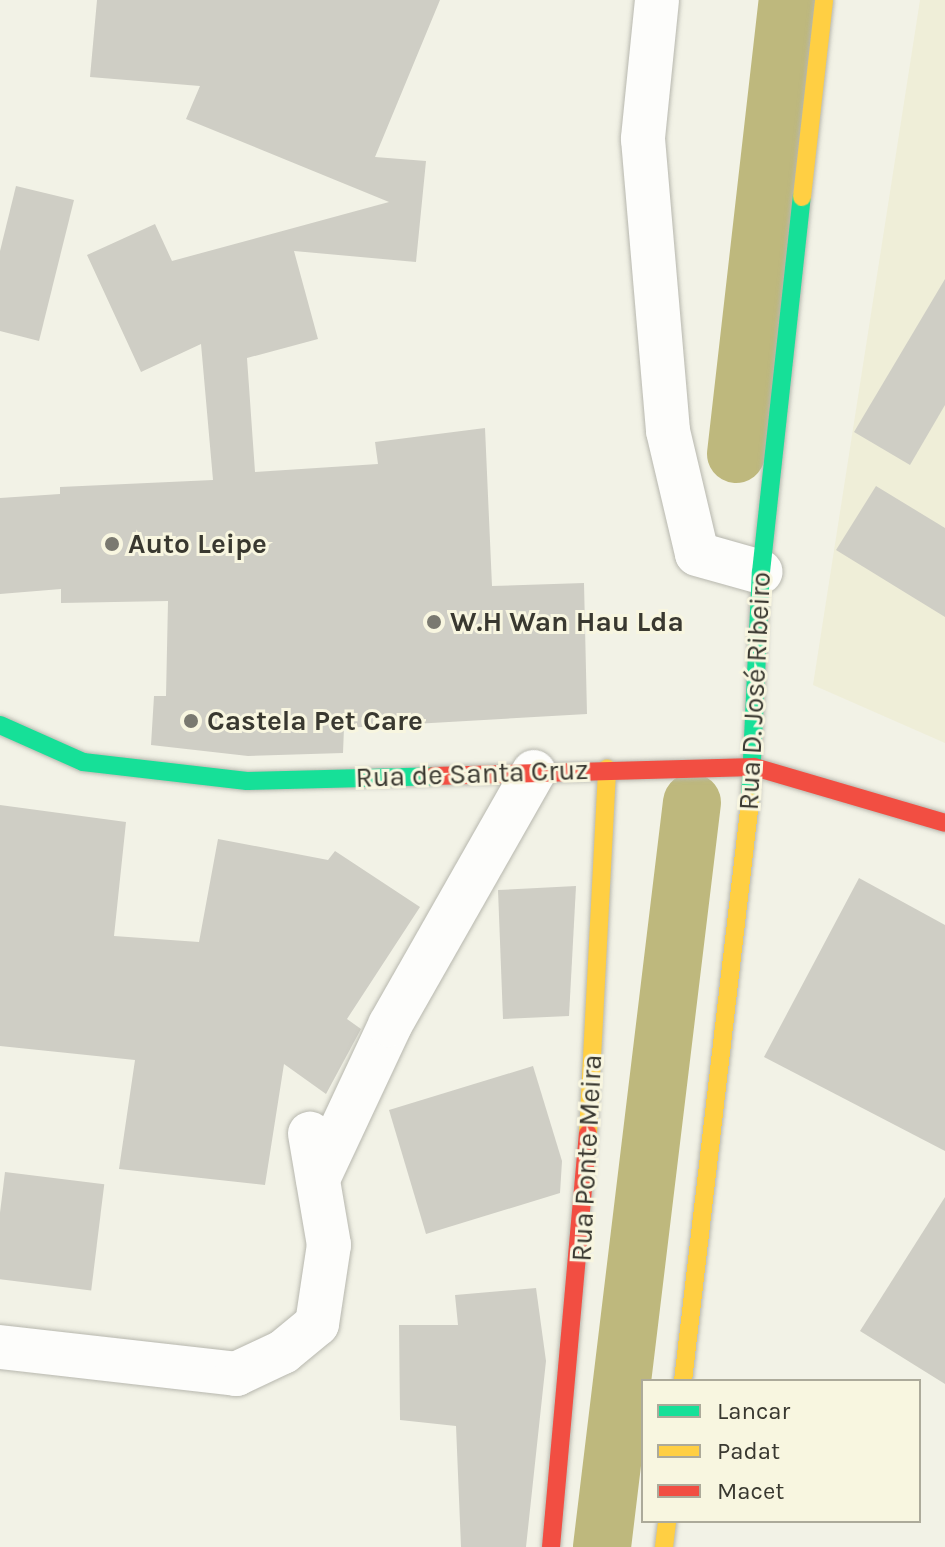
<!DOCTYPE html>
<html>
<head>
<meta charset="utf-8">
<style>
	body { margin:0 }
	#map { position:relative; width:945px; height:1547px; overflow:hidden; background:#f2f2e6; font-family:Karla,sans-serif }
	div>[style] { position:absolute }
	.built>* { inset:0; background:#efeed8 }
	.canal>* { height:58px; margin:-29px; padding:0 29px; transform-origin:29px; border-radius:29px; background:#beb87d }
	.building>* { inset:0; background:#cfcec5; transform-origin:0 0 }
	.roads { filter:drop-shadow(0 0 2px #b7b7ae) drop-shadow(0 0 2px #b7b7ae) }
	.street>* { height:44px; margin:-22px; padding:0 22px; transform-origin:22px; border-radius:22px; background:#fdfdfb }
	.fast>* { height:18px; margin:-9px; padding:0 9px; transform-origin:9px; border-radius:9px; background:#16e098 }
	.slow>* { height:18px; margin:-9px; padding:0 9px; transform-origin:9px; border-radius:9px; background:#ffcf43 }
	.jam>* { height:18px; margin:-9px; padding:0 9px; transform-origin:9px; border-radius:9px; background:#f24e42 }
	.dots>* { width:22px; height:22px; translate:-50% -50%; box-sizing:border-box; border:4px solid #f8f6e0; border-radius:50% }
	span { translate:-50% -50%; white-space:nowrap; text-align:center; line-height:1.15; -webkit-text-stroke:6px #f8f6e0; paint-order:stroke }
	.poi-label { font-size:28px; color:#393830; font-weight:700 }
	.left { translate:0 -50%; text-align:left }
	.street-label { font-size:28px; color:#393830 }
	.legend { position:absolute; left:641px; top:1379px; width:280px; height:144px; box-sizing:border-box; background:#f8f6e0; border:2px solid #acaa9a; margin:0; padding:10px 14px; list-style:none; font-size:24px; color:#393830 }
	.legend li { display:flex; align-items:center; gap:16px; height:40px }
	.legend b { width:40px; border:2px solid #acaa9a }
</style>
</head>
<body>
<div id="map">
	<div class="built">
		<div style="clip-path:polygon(920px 0,945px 0,945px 743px,813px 685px)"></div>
	</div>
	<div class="canal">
		<div style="left:736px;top:454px;width:457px;rotate:-83.5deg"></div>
		<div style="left:602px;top:1547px;width:750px;rotate:-83.11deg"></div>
	</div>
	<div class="building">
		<div style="clip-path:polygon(97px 0,440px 0,375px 157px,426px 161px,416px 262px,294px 251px,318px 339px,247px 358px,255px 472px,378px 464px,375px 442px,485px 428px,492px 586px,584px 583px,587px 714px,344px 728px,343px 753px,248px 756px,151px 745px,154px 696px,166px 696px,168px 601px,61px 603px,61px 589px,0 594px,0 498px,60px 494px,60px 487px,213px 480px,201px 344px,141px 372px,87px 255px,155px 224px,172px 261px,389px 202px,186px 119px,200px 86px,90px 77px)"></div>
		<div style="clip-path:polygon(16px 186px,74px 200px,39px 341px,0 331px,0 251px)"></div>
		<div style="clip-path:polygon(945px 279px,945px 405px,910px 465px,854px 432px)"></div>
		<div style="clip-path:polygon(876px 486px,945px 528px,945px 617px,836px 550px)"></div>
		<div style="clip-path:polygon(0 805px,126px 822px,114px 936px,199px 942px,218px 839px,328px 860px,335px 851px,420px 907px,347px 1019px,361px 1029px,326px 1094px,284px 1064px,265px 1185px,119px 1169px,135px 1060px,0 1046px)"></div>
		<div style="clip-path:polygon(859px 878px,945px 925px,945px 1151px,764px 1057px)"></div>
		<div style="clip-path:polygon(576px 886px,569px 1016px,503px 1019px,498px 890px)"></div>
		<div style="clip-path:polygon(533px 1066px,562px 1161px,560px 1193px,426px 1234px,389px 1110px)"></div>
		<div style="left:5px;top:1172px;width:100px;height:107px;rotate:7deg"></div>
		<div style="clip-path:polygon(945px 1197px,945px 1384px,860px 1331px)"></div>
		<div style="clip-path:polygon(536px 1288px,546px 1361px,526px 1547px,461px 1547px,456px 1426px,400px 1420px,399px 1325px,458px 1325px,455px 1295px)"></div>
	</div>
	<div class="roads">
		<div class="street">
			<div style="left:657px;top:0;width:140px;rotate:95.8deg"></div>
			<div style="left:643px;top:139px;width:293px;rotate:85.1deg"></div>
			<div style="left:668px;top:431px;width:126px;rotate:76.7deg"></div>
			<div style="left:697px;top:554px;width:66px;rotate:15.7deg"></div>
			<div style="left:318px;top:1179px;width:170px;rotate:-64.9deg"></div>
			<div style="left:390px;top:1025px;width:291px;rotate:-60.4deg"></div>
			<div style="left:0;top:1347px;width:238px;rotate:6.5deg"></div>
			<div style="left:236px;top:1374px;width:52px;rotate:-25.1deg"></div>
			<div style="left:283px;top:1352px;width:44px;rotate:-39.5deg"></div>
			<div style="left:317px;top:1324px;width:80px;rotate:-81.4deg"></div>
			<div style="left:329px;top:1245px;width:113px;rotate:-99.7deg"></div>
		</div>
		<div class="fast">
			<div style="left:0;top:725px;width:91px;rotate:24deg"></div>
			<div style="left:83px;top:762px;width:165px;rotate:6.6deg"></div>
			<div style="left:247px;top:781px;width:186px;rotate:-1.5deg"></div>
			<div style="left:750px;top:802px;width:230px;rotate:-87.3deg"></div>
			<div style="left:761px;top:572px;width:377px;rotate:-83.8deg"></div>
		</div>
		<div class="slow">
			<div style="left:802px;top:197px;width:198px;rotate:-83.6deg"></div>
			<div style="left:588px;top:1134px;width:366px;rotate:-87deg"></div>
			<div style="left:683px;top:1381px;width:583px;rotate:-83.4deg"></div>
			<div style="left:664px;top:1547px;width:26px;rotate:-83deg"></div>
		</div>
		<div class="jam">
			<div style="left:433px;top:776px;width:321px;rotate:-1.6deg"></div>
			<div style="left:754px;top:767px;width:199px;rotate:16.3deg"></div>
			<div style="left:551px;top:1547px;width:415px;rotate:-84.9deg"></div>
		</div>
	</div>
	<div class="dots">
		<div style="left:112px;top:544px;background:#7a7970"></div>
		<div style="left:434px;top:622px;background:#7a7970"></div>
		<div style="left:191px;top:721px;background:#7a7970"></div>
	</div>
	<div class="poi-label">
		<span class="left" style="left:128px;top:544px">Auto Leipe</span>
		<span class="left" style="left:450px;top:622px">W.H Wan Hau Lda</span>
		<span class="left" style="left:207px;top:721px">Castela Pet Care</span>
	</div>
	<div class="street-label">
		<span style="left:755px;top:691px;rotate:-87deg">Rua D. José Ribeiro</span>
		<span style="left:472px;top:774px;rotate:-2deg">Rua de Santa Cruz</span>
		<span style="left:587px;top:1158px;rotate:-87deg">Rua Ponte Meira</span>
	</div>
	<ul class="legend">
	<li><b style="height:10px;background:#16e098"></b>Lancar</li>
	<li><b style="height:10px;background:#ffcf43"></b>Padat</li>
	<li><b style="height:10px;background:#f24e42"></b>Macet</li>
	</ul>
</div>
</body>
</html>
